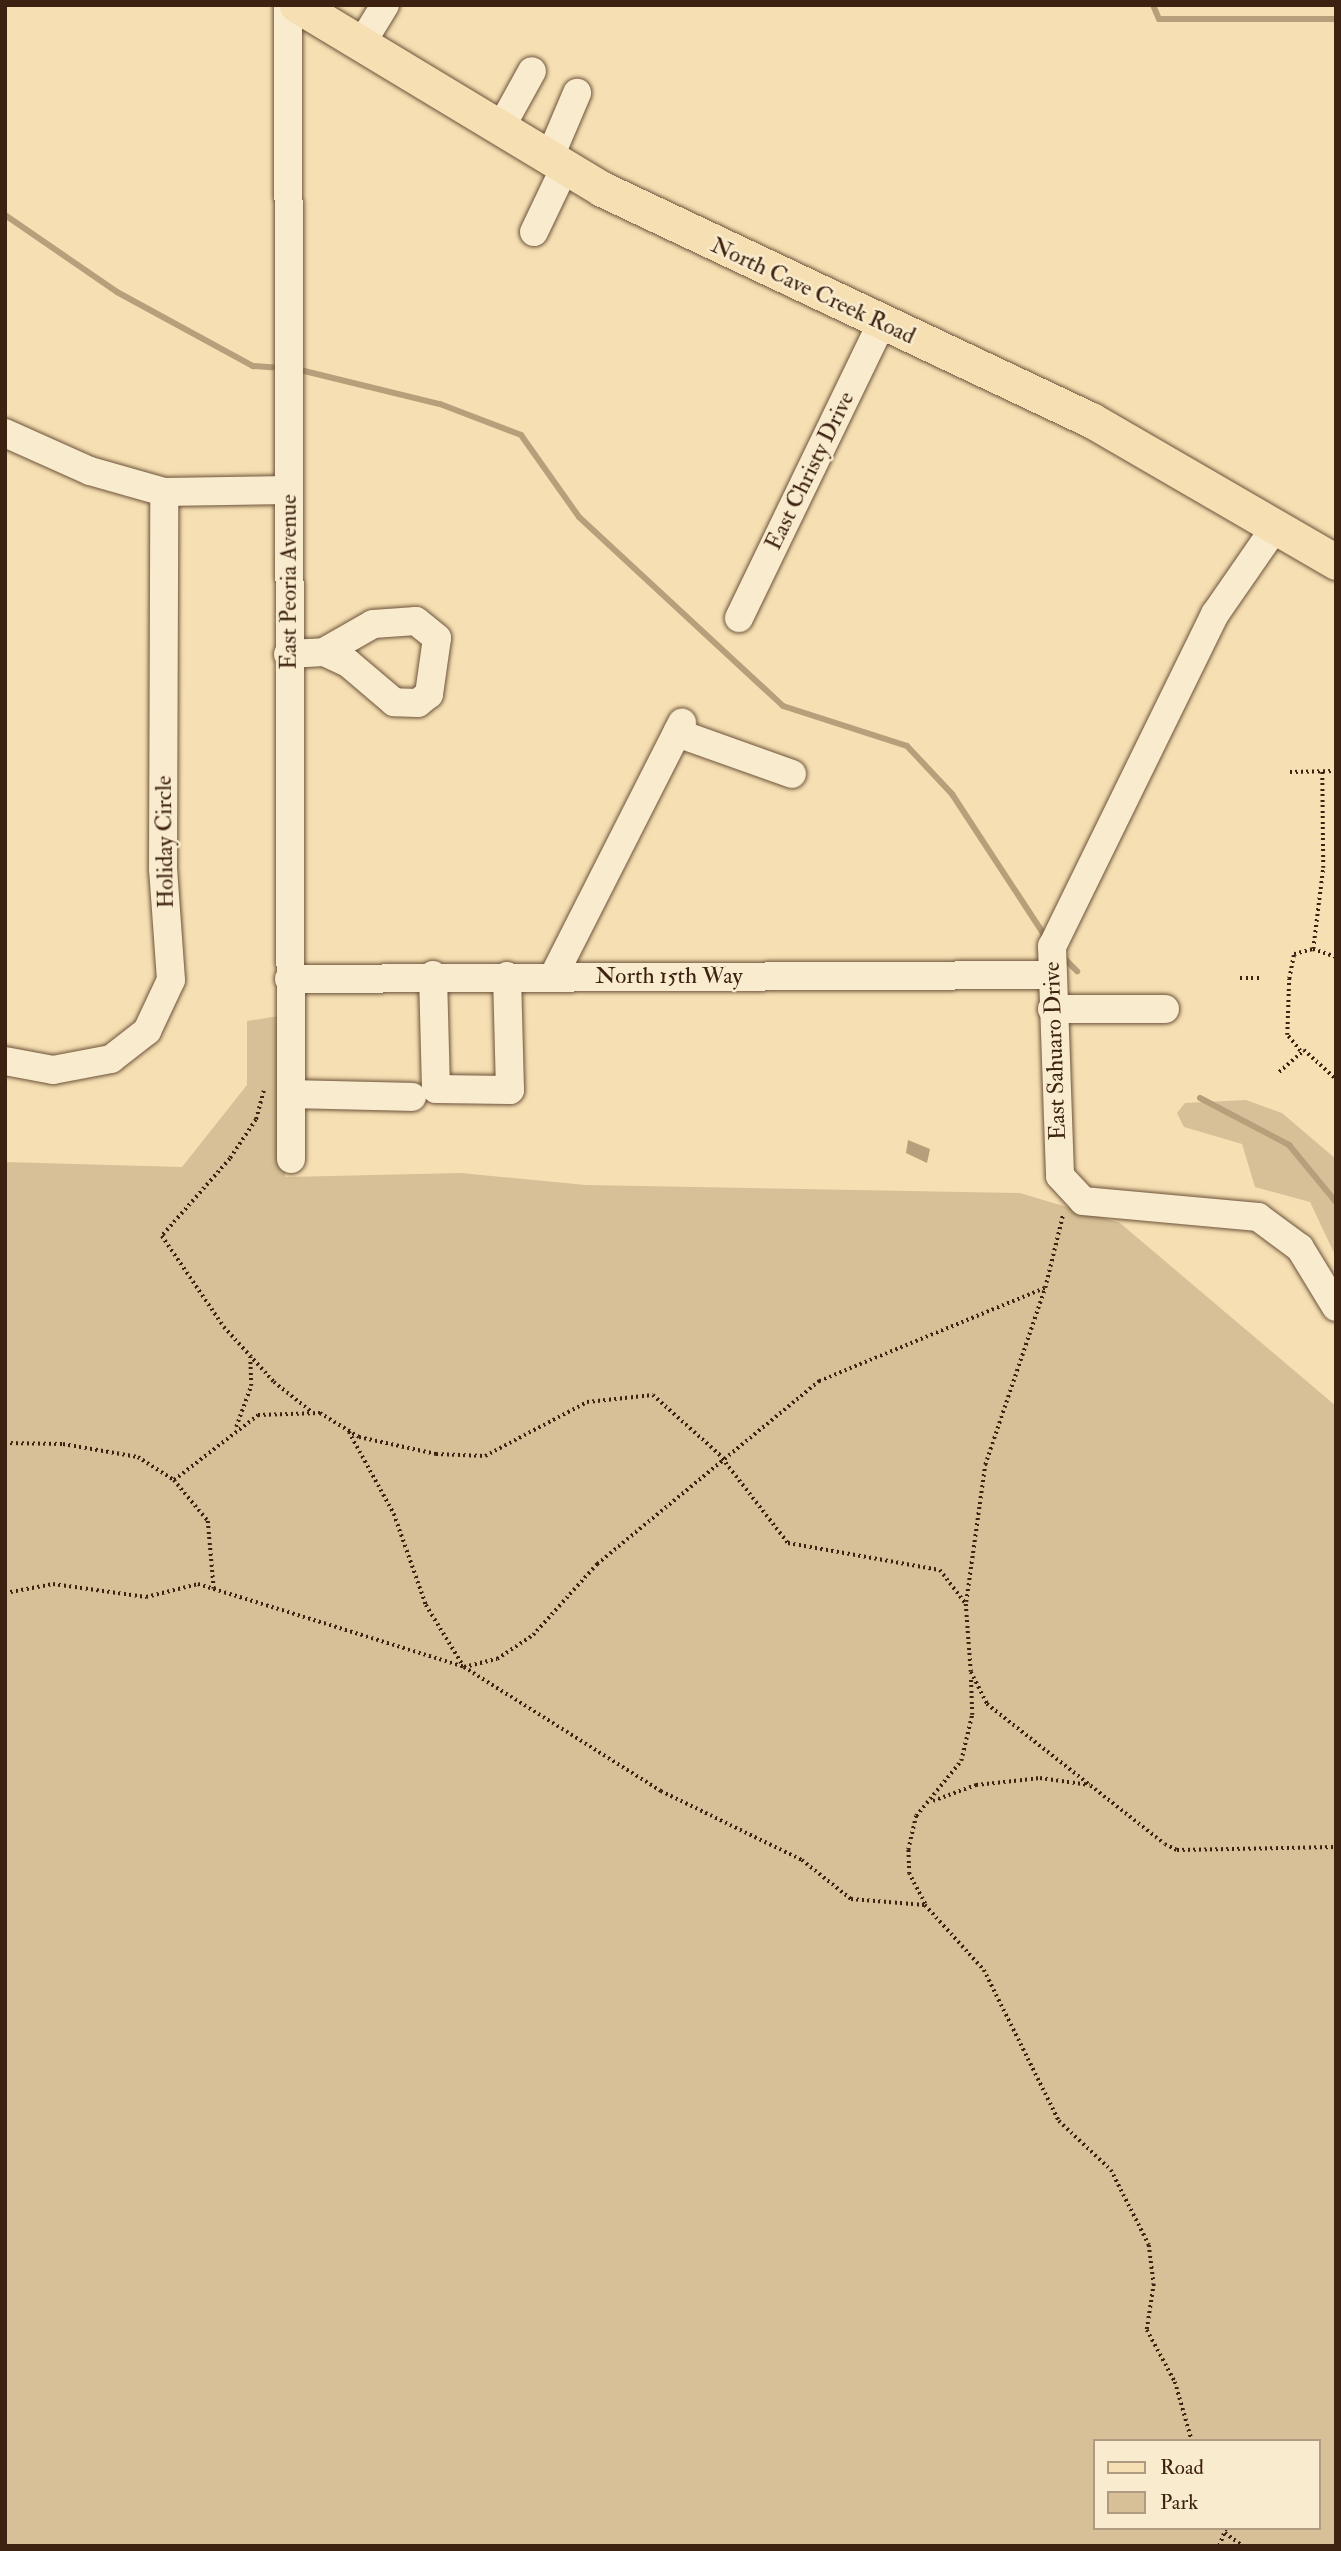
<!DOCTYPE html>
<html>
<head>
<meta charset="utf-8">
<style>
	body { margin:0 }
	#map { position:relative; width:1341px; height:2551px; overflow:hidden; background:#f6e0b3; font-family:"IM FELL Double Pica",serif }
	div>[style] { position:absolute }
	.green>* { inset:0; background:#d7c097 }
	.water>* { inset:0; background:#b79f7c }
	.stream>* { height:6px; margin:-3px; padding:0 3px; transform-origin:3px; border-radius:3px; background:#b79f7c }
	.path>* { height:3.5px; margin-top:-1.75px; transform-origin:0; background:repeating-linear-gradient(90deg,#3e2211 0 2px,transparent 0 5.5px) }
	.roads { filter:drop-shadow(0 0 2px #6c523a) drop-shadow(0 0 2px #6c523a) }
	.minor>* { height:28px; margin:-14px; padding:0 14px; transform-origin:14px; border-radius:14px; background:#f9ebce }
	.major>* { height:35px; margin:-17.5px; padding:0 17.5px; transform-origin:17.5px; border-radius:17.5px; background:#f6e0b3 }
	span { translate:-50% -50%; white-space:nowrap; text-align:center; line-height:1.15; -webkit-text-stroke:5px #f9ebce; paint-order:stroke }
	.street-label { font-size:23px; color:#3e2211 }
	.frame { position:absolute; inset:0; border:7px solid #3e2211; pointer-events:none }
	.legend { position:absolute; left:1093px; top:2439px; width:228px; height:91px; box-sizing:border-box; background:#f9ebce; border:2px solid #ae9b82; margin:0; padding:9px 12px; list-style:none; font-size:21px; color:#3e2211 }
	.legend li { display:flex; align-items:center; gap:14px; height:35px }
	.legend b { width:35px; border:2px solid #ae9b82 }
</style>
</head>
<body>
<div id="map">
	<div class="green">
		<div style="clip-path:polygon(evenodd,285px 1015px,285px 1177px,461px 1173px,586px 1185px,1020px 1193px,1120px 1223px,1336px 1406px,1336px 2546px,5px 2546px,5px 1162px,182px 1167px,247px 1085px,247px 1021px,285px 1015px,1094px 2441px,1318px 2441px,1318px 2528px,1094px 2528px,1094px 2441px)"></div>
		<div style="clip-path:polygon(1246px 1100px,1282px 1113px,1336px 1159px,1336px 1257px,1310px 1202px,1255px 1187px,1242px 1144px,1184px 1127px,1177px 1113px,1185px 1103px)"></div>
	</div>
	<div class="water">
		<div style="clip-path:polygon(908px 1140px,930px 1149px,927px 1163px,906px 1153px)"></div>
	</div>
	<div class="stream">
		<div style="left:1153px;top:5px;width:15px;rotate:67deg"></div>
		<div style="left:1159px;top:19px;width:177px"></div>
		<div style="left:5px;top:215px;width:136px;rotate:34.5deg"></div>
		<div style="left:117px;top:292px;width:155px;rotate:28.6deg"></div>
		<div style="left:253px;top:366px;width:29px;rotate:4deg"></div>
		<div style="left:296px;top:369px;width:148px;rotate:13.7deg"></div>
		<div style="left:440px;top:404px;width:87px;rotate:20.9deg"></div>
		<div style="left:521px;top:435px;width:100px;rotate:54.7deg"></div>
		<div style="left:579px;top:517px;width:278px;rotate:42.8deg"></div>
		<div style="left:783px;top:706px;width:130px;rotate:17.9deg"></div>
		<div style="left:907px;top:746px;width:66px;rotate:46.8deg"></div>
		<div style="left:952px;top:794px;width:173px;rotate:56.8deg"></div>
		<div style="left:1061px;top:955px;width:23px;rotate:45deg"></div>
		<div style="left:1200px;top:1098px;width:101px;rotate:27.8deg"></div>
		<div style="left:1289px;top:1145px;width:74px;rotate:50.5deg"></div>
	</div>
	<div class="path">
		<div style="left:1290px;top:772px;width:46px;rotate:-1.2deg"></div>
		<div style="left:1313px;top:949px;width:24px;rotate:19deg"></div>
		<div style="left:1240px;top:978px;width:21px"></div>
		<div style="left:1300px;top:1051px;width:21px;rotate:-129deg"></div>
		<div style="left:1287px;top:1035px;width:56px;rotate:-88deg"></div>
		<div style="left:1289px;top:979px;width:25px;rotate:-79deg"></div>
		<div style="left:1294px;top:954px;width:20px;rotate:-15deg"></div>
		<div style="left:1313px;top:949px;width:82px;rotate:-83deg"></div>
		<div style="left:1323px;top:868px;width:97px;rotate:-90.6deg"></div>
		<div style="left:1279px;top:1072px;width:33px;rotate:-41deg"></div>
		<div style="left:1304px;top:1050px;width:43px;rotate:42.2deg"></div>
		<div style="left:264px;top:1091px;width:30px;rotate:105deg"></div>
		<div style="left:256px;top:1120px;width:47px;rotate:123.7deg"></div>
		<div style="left:230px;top:1159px;width:103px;rotate:131.4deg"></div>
		<div style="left:162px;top:1236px;width:110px;rotate:55.7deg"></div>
		<div style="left:224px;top:1327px;width:74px;rotate:47.7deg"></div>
		<div style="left:274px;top:1382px;width:48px;rotate:38.3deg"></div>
		<div style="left:236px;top:1427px;width:44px;rotate:-69.9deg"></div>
		<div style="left:251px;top:1386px;width:29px;rotate:-92deg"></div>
		<div style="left:349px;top:1432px;width:94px;rotate:61.2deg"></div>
		<div style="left:394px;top:1514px;width:96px;rotate:70.6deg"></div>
		<div style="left:426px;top:1605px;width:73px;rotate:58.5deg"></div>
		<div style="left:464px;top:1667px;width:34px;rotate:-14deg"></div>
		<div style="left:497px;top:1659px;width:43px;rotate:-33.7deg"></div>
		<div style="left:533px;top:1635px;width:96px;rotate:-48deg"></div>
		<div style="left:597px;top:1564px;width:288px;rotate:-39.5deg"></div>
		<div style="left:819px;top:1381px;width:244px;rotate:-22.4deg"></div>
		<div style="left:5px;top:1443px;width:58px;rotate:1deg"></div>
		<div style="left:63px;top:1444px;width:76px;rotate:9.8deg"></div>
		<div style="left:138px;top:1457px;width:43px;rotate:32.6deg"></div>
		<div style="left:174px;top:1480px;width:53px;rotate:50.3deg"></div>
		<div style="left:208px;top:1521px;width:68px;rotate:85deg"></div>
		<div style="left:174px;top:1480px;width:106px;rotate:-37.7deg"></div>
		<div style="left:258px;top:1415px;width:62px;rotate:-1.8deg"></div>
		<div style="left:320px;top:1413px;width:46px;rotate:31.6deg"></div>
		<div style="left:359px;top:1437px;width:79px;rotate:12.4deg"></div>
		<div style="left:436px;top:1454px;width:49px;rotate:2.3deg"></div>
		<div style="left:485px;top:1456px;width:115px;rotate:-27.9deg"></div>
		<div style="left:587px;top:1402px;width:66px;rotate:-6.1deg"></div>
		<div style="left:653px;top:1395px;width:89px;rotate:41.8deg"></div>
		<div style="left:719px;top:1454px;width:113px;rotate:52.2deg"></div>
		<div style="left:788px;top:1543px;width:154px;rotate:10.1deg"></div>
		<div style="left:940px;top:1570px;width:43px;rotate:52.6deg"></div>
		<div style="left:966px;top:1604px;width:68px;rotate:85.8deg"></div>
		<div style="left:971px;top:1672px;width:36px;rotate:63deg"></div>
		<div style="left:987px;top:1704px;width:226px;rotate:38.2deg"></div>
		<div style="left:1165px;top:1844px;width:13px;rotate:27deg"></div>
		<div style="left:1177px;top:1850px;width:159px;rotate:-1.1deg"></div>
		<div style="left:5px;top:1593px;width:49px;rotate:-10.6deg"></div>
		<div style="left:53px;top:1584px;width:94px;rotate:8deg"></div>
		<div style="left:146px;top:1597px;width:54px;rotate:-14deg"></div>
		<div style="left:198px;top:1584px;width:279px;rotate:17.3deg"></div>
		<div style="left:464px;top:1667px;width:233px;rotate:32.2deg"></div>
		<div style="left:661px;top:1791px;width:157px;rotate:26.1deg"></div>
		<div style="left:802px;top:1860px;width:63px;rotate:38.5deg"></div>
		<div style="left:851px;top:1899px;width:74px;rotate:4.6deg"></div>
		<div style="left:925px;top:1905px;width:88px;rotate:47.8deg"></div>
		<div style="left:984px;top:1970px;width:169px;rotate:63.6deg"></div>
		<div style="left:1059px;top:2121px;width:71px;rotate:43.3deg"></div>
		<div style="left:1111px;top:2170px;width:84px;rotate:63.1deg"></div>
		<div style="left:1149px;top:2245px;width:39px;rotate:83deg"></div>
		<div style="left:1154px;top:2284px;width:47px;rotate:98.7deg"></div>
		<div style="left:1147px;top:2330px;width:59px;rotate:61.7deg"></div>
		<div style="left:1175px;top:2382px;width:61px;rotate:73.9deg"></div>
		<div style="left:966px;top:1602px;width:138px;rotate:-82.1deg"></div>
		<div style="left:985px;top:1465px;width:187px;rotate:-71.3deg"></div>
		<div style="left:1045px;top:1288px;width:76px;rotate:-76.3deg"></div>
		<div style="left:933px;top:1801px;width:46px;rotate:-20.4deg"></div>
		<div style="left:976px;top:1785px;width:64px;rotate:-6.2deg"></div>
		<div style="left:1040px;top:1778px;width:50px;rotate:8deg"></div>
		<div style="left:925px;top:1904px;width:34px;rotate:-118deg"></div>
		<div style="left:909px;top:1874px;width:24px;rotate:-92deg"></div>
		<div style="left:908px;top:1850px;width:35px;rotate:-77deg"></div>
		<div style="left:916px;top:1816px;width:71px;rotate:-50.7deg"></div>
		<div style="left:961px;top:1761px;width:47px;rotate:-76.6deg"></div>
		<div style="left:972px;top:1715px;width:37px;rotate:-92deg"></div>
		<div style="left:1225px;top:2533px;width:22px;rotate:36deg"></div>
		<div style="left:1219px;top:2546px;width:19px;rotate:-69deg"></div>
	</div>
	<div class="roads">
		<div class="minor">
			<div style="left:288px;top:5px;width:1154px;rotate:89.85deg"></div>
			<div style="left:360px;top:46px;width:48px;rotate:-58.6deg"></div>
			<div style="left:500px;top:129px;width:66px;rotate:-61.1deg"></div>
			<div style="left:549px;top:159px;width:72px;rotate:-67deg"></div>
			<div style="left:534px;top:232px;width:72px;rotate:-64.5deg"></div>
			<div style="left:5px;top:433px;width:93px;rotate:24.1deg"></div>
			<div style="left:90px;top:471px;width:77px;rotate:15.8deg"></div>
			<div style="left:164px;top:492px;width:125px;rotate:-0.9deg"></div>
			<div style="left:1276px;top:526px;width:107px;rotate:124.7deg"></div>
			<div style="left:1215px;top:614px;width:370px;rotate:116.1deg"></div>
			<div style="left:1052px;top:946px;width:230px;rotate:88deg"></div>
			<div style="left:1060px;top:1176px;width:34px;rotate:47deg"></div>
			<div style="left:1083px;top:1201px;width:176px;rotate:5.2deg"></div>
			<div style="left:1258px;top:1217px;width:52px;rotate:36.4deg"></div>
			<div style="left:1300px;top:1248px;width:69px;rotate:58.6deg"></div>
			<div style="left:739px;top:618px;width:326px;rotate:-64.2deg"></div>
			<div style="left:288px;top:654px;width:36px;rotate:-3deg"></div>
			<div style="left:324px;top:652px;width:56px;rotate:-29.7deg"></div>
			<div style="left:373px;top:624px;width:43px;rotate:-4deg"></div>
			<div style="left:416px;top:621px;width:27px;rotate:39deg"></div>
			<div style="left:437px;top:638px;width:57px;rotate:98.1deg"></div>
			<div style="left:429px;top:694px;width:14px;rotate:141deg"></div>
			<div style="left:418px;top:703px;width:24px;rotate:-178deg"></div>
			<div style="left:394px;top:702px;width:60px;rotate:-139.7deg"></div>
			<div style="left:348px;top:663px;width:26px;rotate:-155deg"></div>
			<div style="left:677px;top:733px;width:122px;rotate:19.6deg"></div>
			<div style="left:433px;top:975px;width:114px;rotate:88.5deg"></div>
			<div style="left:436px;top:1089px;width:74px;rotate:0.8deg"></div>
			<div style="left:510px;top:1090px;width:114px;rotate:-91.5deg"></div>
			<div style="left:554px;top:975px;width:283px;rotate:-63.1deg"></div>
			<div style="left:289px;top:979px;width:759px;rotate:-0.3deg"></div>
			<div style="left:1052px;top:1009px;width:113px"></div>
			<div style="left:5px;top:1061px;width:49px;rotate:10.6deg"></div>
			<div style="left:53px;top:1070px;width:59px;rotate:-10.7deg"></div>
			<div style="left:111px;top:1059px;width:46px;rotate:-37.9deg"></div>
			<div style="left:147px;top:1031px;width:56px;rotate:-64.8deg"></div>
			<div style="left:171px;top:980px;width:111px;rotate:-94.1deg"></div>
			<div style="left:163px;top:869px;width:377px;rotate:-89.8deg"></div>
			<div style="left:293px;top:1094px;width:119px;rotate:1.4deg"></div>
		</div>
		<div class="major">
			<div style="left:297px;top:5px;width:356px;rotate:31.1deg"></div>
			<div style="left:602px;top:189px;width:541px;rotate:25.29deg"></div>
			<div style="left:1091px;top:420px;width:283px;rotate:30.1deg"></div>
		</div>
	</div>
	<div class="street-label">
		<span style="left:813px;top:291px;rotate:25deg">North Cave Creek Road</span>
		<span style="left:810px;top:471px;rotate:-64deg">East Christy Drive</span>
		<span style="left:289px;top:582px;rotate:-90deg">East Peoria Avenue</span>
		<span style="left:165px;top:842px;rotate:-91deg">Holiday Circle</span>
		<span style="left:669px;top:976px">North 15th Way</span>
		<span style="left:1055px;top:1051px;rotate:-92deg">East Sahuaro Drive</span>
	</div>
	<div class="frame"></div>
	<ul class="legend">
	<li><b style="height:9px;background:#f6e0b3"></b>Road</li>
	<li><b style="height:19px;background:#d7c097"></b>Park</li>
	</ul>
</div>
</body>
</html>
